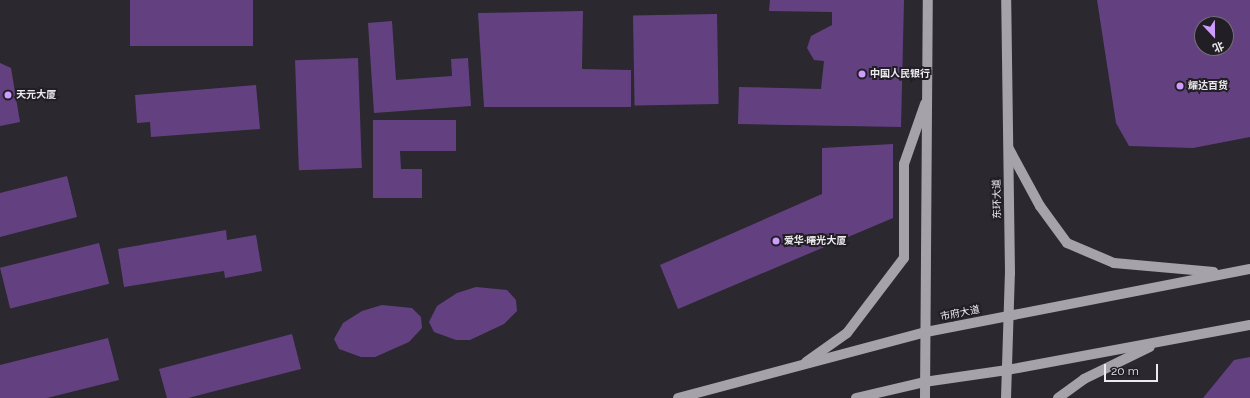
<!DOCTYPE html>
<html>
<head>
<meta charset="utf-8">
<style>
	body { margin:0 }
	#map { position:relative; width:1250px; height:398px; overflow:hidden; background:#2b282f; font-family:Raleway,"Noto Sans SC",sans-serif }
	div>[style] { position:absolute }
	.building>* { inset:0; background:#634181; transform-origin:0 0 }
	.primary>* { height:10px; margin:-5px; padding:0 5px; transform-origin:5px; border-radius:5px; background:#a5a2a9 }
	.dots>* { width:11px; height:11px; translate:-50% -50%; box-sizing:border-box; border:2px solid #221e25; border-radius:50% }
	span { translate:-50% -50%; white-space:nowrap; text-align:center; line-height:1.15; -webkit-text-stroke:4px #221e25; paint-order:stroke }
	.poi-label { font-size:10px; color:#edeaef; font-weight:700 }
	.left { translate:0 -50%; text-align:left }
	.street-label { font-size:10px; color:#edeaef }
	.north { position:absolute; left:1194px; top:16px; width:40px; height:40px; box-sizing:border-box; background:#221e25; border:1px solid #737076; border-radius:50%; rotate:158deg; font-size:11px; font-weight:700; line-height:16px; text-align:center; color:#edeaef }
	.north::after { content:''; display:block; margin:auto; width:14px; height:18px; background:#cf9dff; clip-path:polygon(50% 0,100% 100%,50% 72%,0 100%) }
	.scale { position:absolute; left:1104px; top:364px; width:54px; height:18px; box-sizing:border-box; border:2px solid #edeaef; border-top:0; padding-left:5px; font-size:12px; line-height:14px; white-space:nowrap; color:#edeaef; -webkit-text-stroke:3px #221e25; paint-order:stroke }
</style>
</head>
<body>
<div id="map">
	<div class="building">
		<div style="left:130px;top:0;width:123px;height:46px"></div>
		<div style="clip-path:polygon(770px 0,904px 0,901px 127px,738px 124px,739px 87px,821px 89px,824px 61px,814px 60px,807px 48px,811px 36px,832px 25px,832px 12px,769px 11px)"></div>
		<div style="clip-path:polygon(evenodd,1097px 0,1250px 0,1250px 137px,1193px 148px,1129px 146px,1116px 123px,1097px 0,1202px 24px,1226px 24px,1226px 48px,1202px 48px,1202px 24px)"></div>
		<div style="clip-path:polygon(583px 11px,582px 69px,631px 70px,631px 107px,484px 107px,478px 13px)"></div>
		<div style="left:717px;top:14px;width:90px;height:84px;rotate:89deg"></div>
		<div style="clip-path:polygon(392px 21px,396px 80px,452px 76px,451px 59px,468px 58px,471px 106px,374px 113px,368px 23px)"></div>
		<div style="left:358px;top:58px;width:110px;height:63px;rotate:88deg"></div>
		<div style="clip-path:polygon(0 63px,11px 68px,20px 122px,0 126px)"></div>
		<div style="clip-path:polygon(256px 85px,260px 129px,151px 137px,150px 122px,137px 123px,135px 95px)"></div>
		<div style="clip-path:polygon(373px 120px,456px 120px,456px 151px,400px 151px,401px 169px,422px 169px,422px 198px,373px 198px)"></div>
		<div style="clip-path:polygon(893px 144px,893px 218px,678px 309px,660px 265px,822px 194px,822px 148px)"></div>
		<div style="clip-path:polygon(67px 176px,77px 217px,0 237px,0 193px)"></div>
		<div style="clip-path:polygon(226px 230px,227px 240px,256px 235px,262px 271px,225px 278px,224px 271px,124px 287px,118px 249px)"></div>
		<div style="left:99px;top:243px;width:42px;height:102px;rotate:76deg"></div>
		<div style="clip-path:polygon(476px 287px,507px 290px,516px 300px,517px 311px,504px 324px,470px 340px,456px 340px,434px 332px,429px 322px,437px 306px,457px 293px)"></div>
		<div style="clip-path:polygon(382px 305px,412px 308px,421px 317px,422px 328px,409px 342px,375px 357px,361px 357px,339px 349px,334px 339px,343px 323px,362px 311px)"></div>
		<div style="clip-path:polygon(292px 334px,301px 369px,188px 398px,167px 398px,159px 369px)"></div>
		<div style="clip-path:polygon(108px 338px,119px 380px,47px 398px,0 398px,0 365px)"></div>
		<div style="clip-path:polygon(1250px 357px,1250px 398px,1203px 398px,1234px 360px)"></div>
	</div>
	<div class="primary">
		<div style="left:1009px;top:149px;width:65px;rotate:61.5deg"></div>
		<div style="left:1040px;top:206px;width:46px;rotate:53.9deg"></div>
		<div style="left:1067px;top:243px;width:51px;rotate:23.1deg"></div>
		<div style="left:1114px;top:263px;width:100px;rotate:5.1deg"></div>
		<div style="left:806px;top:362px;width:50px;rotate:-35.3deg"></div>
		<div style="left:847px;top:333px;width:94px;rotate:-52.8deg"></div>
		<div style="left:904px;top:258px;width:94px;rotate:-90deg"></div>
		<div style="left:904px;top:164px;width:64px;rotate:-70.7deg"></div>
		<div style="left:678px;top:398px;width:257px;rotate:-14.9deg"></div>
		<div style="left:926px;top:332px;width:330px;rotate:-11deg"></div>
		<div style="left:856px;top:398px;width:70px;rotate:-13.2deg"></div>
		<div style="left:924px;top:382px;width:84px;rotate:-8.2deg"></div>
		<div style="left:1007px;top:370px;width:247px;rotate:-10.5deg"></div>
		<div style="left:925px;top:398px;width:398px;rotate:-89.6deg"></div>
		<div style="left:1006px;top:398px;width:125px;rotate:-88.2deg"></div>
		<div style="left:1010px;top:273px;width:273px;rotate:-90.8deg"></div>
		<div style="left:1058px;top:398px;width:32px;rotate:-36deg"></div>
		<div style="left:1084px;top:379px;width:73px;rotate:-25.9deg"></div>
	</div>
	<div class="dots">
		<div style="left:862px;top:74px;background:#cf9dff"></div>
		<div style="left:1180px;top:86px;background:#cf9dff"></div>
		<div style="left:8px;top:95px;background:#cf9dff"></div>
		<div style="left:776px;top:241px;background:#cf9dff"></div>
	</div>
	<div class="poi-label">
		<span class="left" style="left:870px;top:74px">中国人民银行</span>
		<span class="left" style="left:1188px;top:86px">耀达百货</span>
		<span class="left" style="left:16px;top:95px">天元大厦</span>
		<span class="left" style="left:784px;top:241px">爱华·曙光大厦</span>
	</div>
	<div class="street-label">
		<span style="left:997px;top:199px;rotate:-91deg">东环大道</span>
		<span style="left:960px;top:313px;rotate:-11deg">市府大道</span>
	</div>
	<div class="north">北</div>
	<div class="scale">20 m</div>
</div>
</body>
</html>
